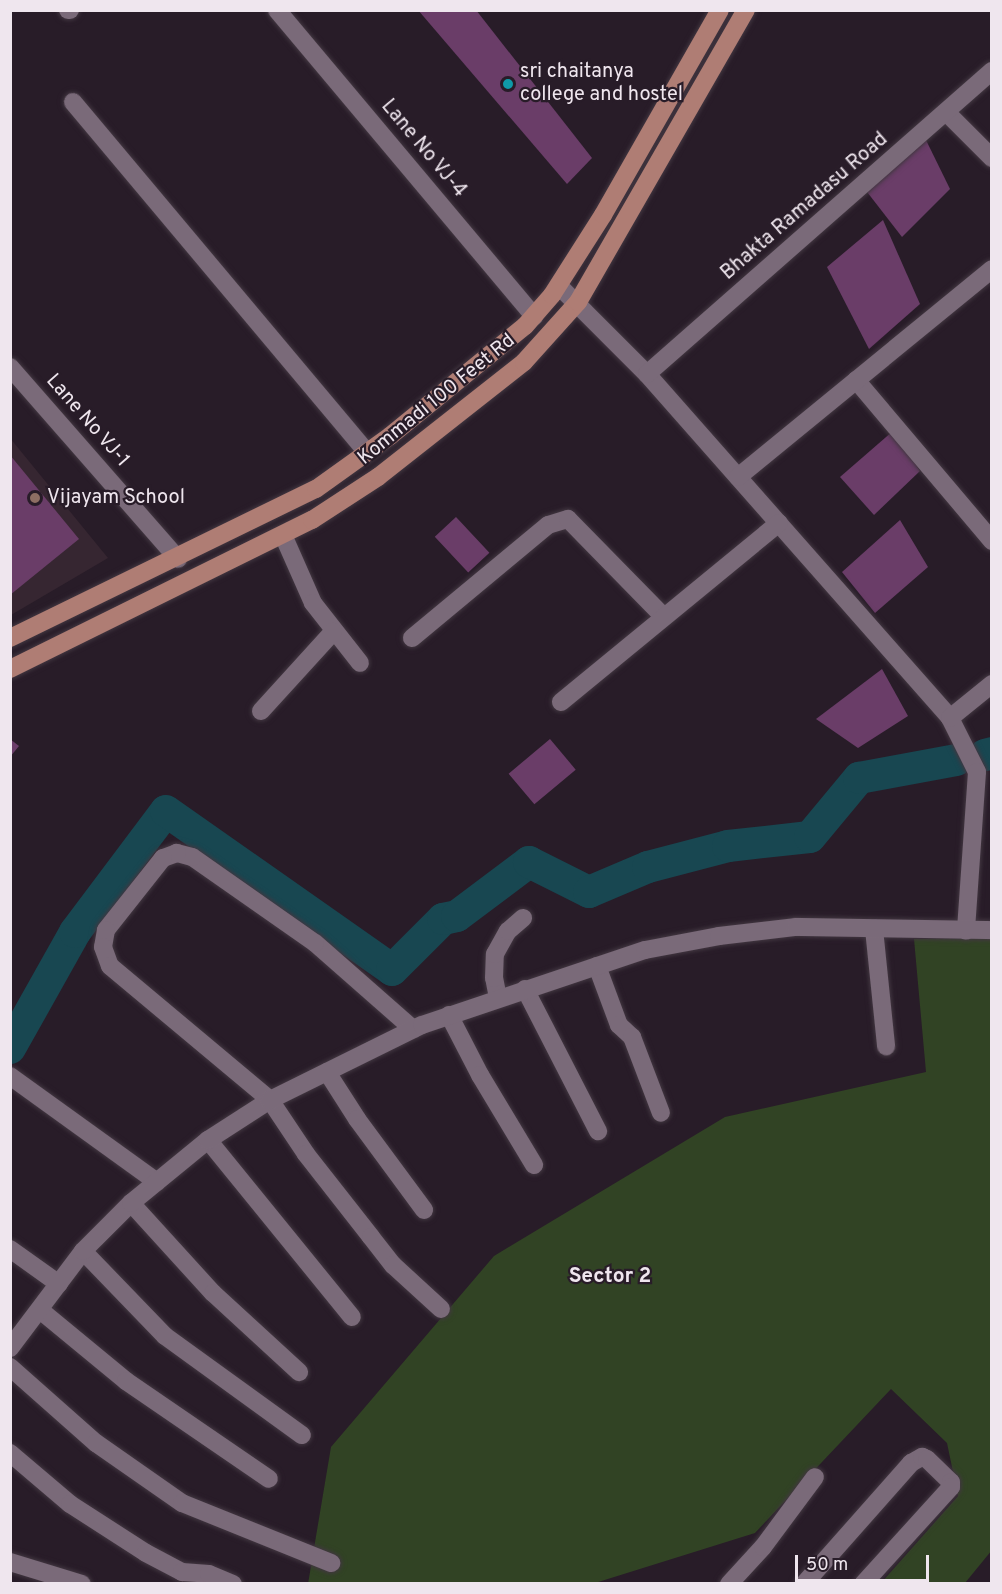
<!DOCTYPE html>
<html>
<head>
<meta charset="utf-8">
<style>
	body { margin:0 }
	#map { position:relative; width:1002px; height:1594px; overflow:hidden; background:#281c28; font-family:Overpass,sans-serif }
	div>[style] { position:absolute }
	.education>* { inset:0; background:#362631 }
	.green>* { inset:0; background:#314324 }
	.river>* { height:32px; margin:-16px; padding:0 16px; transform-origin:16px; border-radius:16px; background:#184751 }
	.building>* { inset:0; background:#6a3d68; transform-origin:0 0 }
	.roads { filter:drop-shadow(0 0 2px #423741) drop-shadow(0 0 2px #423741) }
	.minor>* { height:18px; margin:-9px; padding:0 9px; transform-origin:9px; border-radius:9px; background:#7a6a79 }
	.major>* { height:18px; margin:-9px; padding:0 9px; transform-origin:9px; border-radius:9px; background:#af7d74 }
	.dots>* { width:16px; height:16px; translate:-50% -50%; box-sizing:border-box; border:3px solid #281c28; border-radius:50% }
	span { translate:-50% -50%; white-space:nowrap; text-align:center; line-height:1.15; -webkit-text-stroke:4.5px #281c28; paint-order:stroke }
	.poi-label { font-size:20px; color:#efe6ee }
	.left { translate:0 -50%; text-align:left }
	.street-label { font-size:20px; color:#efe6ee }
	.neighbourhood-label { font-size:21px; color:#efe6ee; font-weight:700 }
	.frame { position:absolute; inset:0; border:12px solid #efe6ee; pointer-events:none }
	.scale { position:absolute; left:795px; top:1555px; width:134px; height:27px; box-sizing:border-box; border:3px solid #efe6ee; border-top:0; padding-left:8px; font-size:18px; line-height:21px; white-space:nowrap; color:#efe6ee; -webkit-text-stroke:4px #281c28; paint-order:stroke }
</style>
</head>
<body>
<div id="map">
	<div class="education">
		<div style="clip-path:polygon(10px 438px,108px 558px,11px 615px,10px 615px)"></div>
	</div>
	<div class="green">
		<div style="clip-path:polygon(991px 938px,992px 1550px,965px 1583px,881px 1583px,958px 1496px,947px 1443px,891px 1389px,755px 1533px,595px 1583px,308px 1584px,331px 1447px,494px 1256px,725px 1117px,926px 1072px,914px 939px)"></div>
	</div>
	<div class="river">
		<div style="left:985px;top:755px;width:7px;rotate:-16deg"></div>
		<div style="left:10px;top:1048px;width:133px;rotate:-60.7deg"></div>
		<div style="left:75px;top:932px;width:151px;rotate:-53.1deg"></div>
		<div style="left:166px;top:811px;width:276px;rotate:35.1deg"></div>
		<div style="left:392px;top:970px;width:72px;rotate:-45deg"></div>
		<div style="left:443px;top:919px;width:14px;rotate:-12deg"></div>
		<div style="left:457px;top:916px;width:90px;rotate:-36.9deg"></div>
		<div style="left:529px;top:862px;width:67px;rotate:26.6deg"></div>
		<div style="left:589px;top:892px;width:64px;rotate:-23deg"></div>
		<div style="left:648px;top:867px;width:83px;rotate:-14.7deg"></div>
		<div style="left:728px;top:846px;width:82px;rotate:-6.3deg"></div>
		<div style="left:810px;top:837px;width:77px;rotate:-50.3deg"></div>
		<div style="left:859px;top:778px;width:99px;rotate:-10.5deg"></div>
	</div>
	<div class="building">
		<div style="clip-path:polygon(418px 10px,476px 10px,592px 158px,567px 184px)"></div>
		<div style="clip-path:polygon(924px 136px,950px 189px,902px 237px,864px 188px)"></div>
		<div style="clip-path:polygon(883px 220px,920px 304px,869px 349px,827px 267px)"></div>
		<div style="clip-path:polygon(893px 431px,920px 471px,874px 515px,840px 477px)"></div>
		<div style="clip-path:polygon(10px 455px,79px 539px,10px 595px)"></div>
		<div style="left:456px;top:517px;width:49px;height:29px;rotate:47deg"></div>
		<div style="clip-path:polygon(900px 520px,928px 567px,875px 613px,842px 572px)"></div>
		<div style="clip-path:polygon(882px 669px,908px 716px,858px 748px,816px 719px)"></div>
		<div style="clip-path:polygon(10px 739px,19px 746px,10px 757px)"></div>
		<div style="left:550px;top:739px;width:40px;height:54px;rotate:50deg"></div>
	</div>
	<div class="roads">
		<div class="minor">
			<div style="left:68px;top:10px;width:2px"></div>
			<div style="left:277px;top:10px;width:400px;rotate:50deg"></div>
			<div style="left:73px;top:102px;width:457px;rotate:50deg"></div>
			<div style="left:947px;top:113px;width:64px;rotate:45deg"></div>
			<div style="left:559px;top:286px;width:124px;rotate:45deg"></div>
			<div style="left:647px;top:374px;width:458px;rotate:48.6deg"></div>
			<div style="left:950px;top:718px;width:60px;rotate:63.4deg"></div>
			<div style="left:977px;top:772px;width:159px;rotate:94deg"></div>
			<div style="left:10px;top:367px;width:255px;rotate:48.8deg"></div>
			<div style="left:647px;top:374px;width:459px;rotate:-41.3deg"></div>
			<div style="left:856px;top:380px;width:211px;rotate:49.8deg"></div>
			<div style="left:738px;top:477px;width:328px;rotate:-39.3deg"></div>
			<div style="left:283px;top:535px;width:74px;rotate:66.2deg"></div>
			<div style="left:313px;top:603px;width:76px;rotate:51.9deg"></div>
			<div style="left:412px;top:638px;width:177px;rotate:-39.7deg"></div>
			<div style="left:548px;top:525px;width:21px;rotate:-17deg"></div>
			<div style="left:568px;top:519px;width:137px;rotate:45.6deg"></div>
			<div style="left:561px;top:702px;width:282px;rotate:-39.4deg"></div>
			<div style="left:261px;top:711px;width:107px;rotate:-47.7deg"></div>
			<div style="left:950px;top:718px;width:54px;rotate:-39deg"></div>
			<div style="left:874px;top:929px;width:118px;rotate:84.1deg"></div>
			<div style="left:597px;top:966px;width:63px;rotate:69.6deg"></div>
			<div style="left:619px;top:1025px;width:18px;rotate:43deg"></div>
			<div style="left:632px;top:1037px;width:81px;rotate:69.1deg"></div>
			<div style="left:525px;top:989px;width:160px;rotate:62.8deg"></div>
			<div style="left:498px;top:998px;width:20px;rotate:-101deg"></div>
			<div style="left:494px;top:978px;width:24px;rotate:-88deg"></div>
			<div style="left:495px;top:954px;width:26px;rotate:-61deg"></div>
			<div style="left:508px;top:931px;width:20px;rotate:-41deg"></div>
			<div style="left:449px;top:1015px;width:68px;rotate:62.7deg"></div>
			<div style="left:480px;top:1075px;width:105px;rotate:59deg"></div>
			<div style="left:413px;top:1029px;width:130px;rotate:-138.7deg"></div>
			<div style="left:315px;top:943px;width:150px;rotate:-145deg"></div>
			<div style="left:192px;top:857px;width:16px;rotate:-165deg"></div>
			<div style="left:177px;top:853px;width:15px;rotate:160deg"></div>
			<div style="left:163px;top:858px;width:92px;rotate:128.4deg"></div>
			<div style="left:106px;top:930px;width:17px;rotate:100deg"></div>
			<div style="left:103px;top:947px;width:20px;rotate:70deg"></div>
			<div style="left:110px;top:966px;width:209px;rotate:39.9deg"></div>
			<div style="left:270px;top:1100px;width:65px;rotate:56.3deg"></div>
			<div style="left:306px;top:1154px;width:105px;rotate:51.9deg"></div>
			<div style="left:371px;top:1237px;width:36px;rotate:52deg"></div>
			<div style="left:393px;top:1265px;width:65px;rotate:42.5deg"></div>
			<div style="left:327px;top:1072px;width:56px;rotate:57.4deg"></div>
			<div style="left:357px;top:1119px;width:113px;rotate:53.6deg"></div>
			<div style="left:10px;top:1076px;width:181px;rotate:35.8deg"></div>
			<div style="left:208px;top:1140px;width:228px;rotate:50.9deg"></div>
			<div style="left:131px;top:1203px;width:122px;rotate:47.7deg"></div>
			<div style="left:213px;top:1293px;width:117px;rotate:42.6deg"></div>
			<div style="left:10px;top:1249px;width:60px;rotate:35.5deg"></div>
			<div style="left:83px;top:1251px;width:118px;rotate:46deg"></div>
			<div style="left:165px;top:1336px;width:169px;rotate:35.9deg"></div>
			<div style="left:40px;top:1310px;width:112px;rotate:39.5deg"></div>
			<div style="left:126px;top:1381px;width:173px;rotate:34.4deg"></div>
			<div style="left:10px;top:1348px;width:121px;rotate:-53deg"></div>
			<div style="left:83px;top:1251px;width:68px;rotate:-45deg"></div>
			<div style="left:131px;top:1203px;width:99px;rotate:-39.3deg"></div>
			<div style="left:208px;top:1140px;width:74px;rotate:-32.8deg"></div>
			<div style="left:270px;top:1100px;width:169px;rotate:-26.3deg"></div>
			<div style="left:422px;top:1025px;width:235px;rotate:-18.6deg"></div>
			<div style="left:645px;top:950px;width:75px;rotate:-10.7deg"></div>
			<div style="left:719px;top:936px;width:78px;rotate:-6.7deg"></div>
			<div style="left:796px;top:927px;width:196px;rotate:0.9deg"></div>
			<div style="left:10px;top:1367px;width:115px;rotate:41.5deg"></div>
			<div style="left:96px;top:1443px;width:105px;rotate:34.9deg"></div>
			<div style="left:182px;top:1503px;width:161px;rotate:21.9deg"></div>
			<div style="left:10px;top:1453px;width:79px;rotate:40.4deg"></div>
			<div style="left:70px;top:1504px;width:90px;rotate:32.8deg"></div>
			<div style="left:146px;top:1553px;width:41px;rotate:27.8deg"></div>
			<div style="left:182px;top:1572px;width:27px;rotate:4deg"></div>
			<div style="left:209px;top:1574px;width:26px;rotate:23deg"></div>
			<div style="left:10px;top:1562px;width:75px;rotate:17deg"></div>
			<div style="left:729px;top:1584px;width:50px;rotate:-47.4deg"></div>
			<div style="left:763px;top:1547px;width:87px;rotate:-53.4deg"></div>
			<div style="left:804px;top:1584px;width:162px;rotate:-48.5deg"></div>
			<div style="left:911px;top:1463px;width:13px;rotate:-29deg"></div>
			<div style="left:922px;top:1457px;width:5px;rotate:22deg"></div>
			<div style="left:927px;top:1459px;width:33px;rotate:44deg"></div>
			<div style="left:951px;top:1482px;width:5px;rotate:90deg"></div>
			<div style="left:951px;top:1487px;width:131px;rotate:132.2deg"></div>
		</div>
		<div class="major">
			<div style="left:10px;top:638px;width:340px;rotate:-26deg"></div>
			<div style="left:316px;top:489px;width:91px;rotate:-35.6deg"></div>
			<div style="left:390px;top:436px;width:174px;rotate:-39.2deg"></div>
			<div style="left:525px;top:326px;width:41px;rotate:-48.9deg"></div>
			<div style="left:552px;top:295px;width:95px;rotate:-57.5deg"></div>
			<div style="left:603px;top:215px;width:236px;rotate:-60.3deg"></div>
			<div style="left:10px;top:669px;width:337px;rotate:-26.3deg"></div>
			<div style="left:312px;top:520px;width:79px;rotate:-33.1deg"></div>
			<div style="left:378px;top:477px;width:186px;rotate:-38.2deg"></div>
			<div style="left:524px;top:362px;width:81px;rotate:-48deg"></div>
			<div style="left:578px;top:302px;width:337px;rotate:-60.1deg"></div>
		</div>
	</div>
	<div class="dots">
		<div style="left:508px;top:84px;background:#0f9aa8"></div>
		<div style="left:35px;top:498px;background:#8d6e63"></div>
	</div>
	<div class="poi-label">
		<span class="left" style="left:520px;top:84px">sri chaitanya<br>college and hostel</span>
		<span class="left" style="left:47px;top:498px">Vijayam School</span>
	</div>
	<div class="street-label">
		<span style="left:423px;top:149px;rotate:50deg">Lane No VJ-4</span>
		<span style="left:805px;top:207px;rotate:-41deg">Bhakta Ramadasu Road</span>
		<span style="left:437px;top:400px;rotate:-39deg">Kommadi 100 Feet Rd</span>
		<span style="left:87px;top:421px;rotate:49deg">Lane No VJ-1</span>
	</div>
	<div class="neighbourhood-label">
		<span style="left:610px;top:1277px">Sector 2</span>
	</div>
	<div class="frame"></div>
	<div class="scale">50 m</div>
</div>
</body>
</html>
